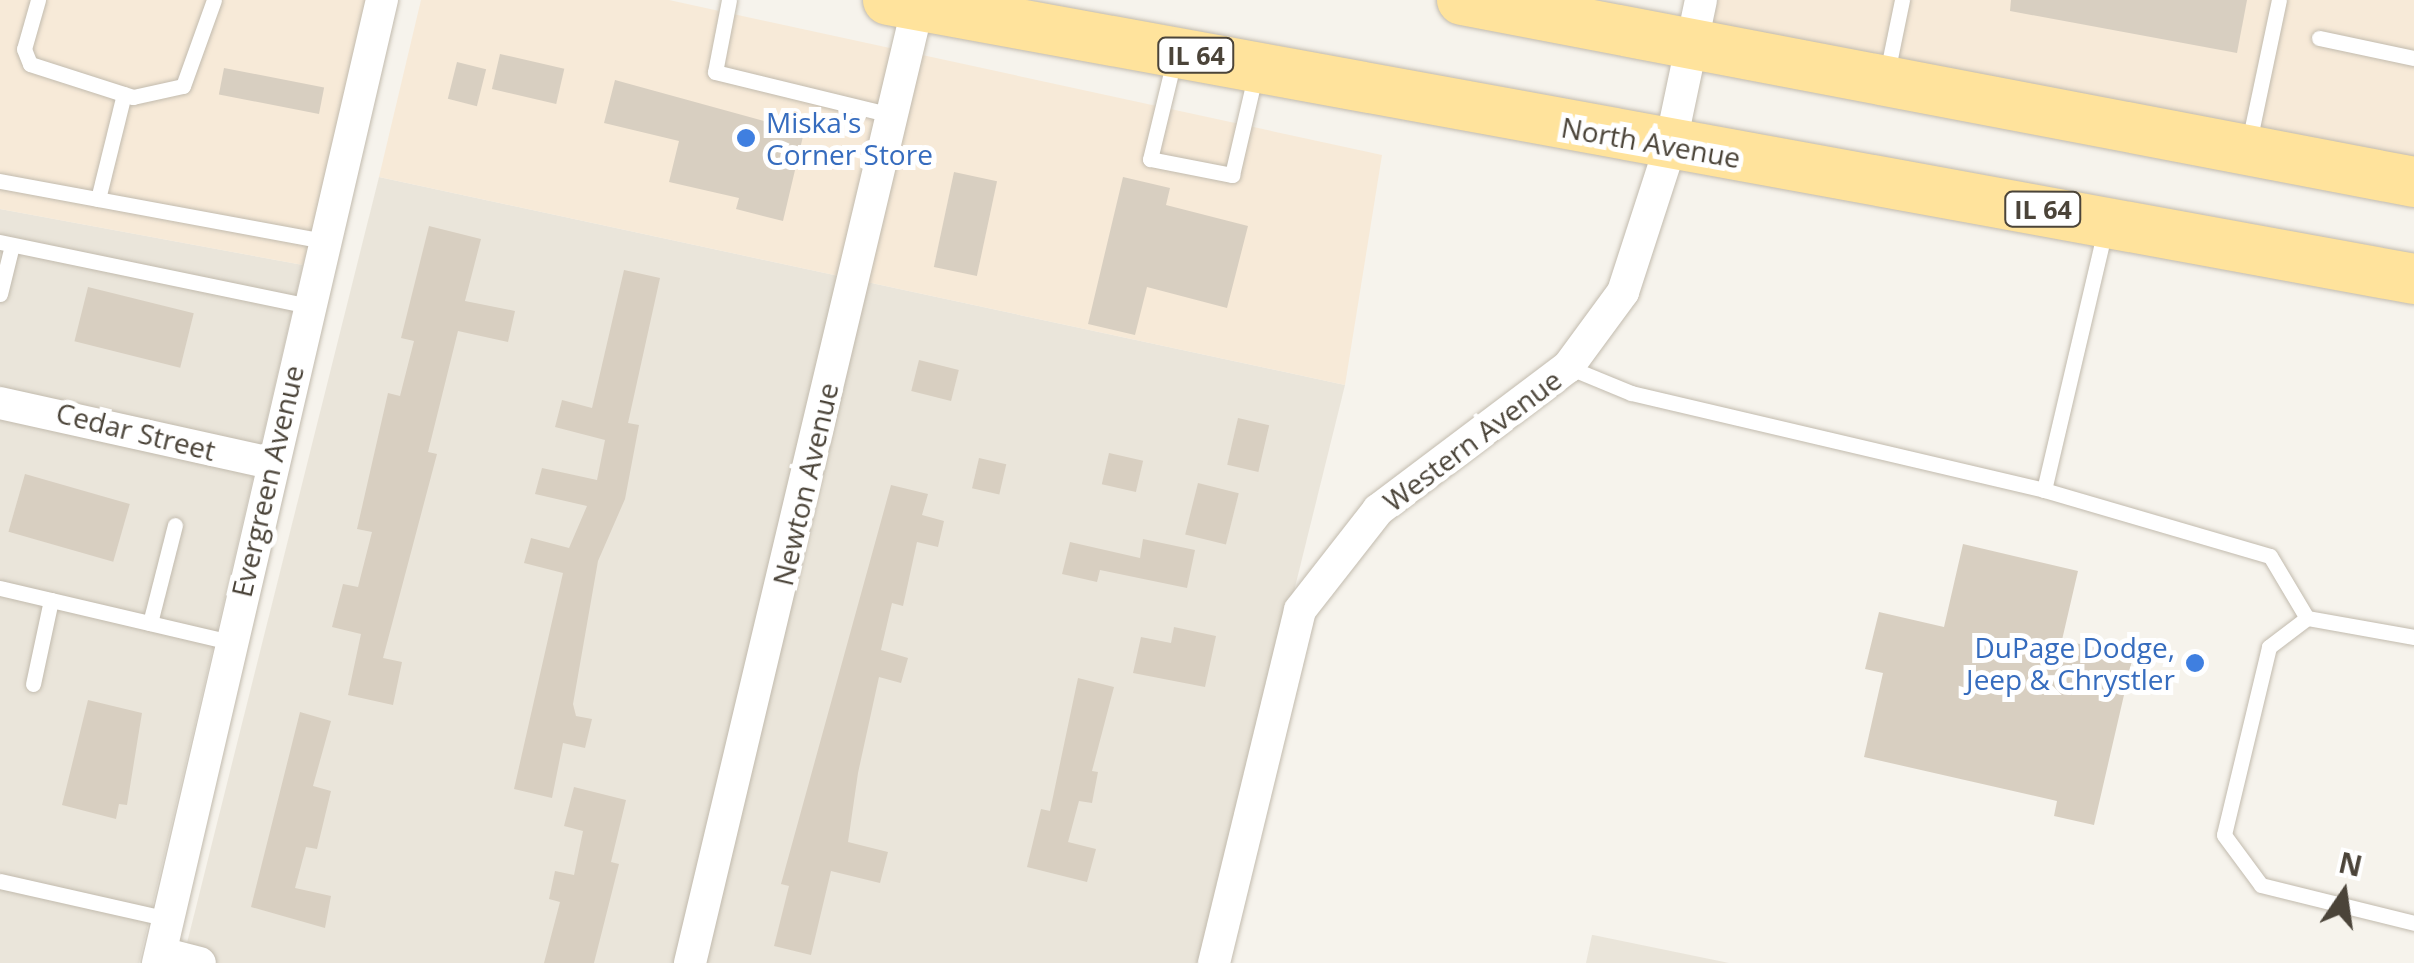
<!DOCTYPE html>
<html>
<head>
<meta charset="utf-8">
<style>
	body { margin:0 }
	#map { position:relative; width:2414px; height:963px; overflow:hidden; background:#f6f3ec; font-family:"Open Sans",sans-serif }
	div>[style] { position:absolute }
	.residential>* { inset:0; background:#eae5da }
	.commercial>* { inset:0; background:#f7ead8 }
	.building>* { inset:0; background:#d8cfc1; transform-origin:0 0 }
	.roads { filter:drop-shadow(0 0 2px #c2bbae) drop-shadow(0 0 2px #c2bbae) }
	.service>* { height:15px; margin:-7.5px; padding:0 7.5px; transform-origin:7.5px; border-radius:7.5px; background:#fff }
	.minor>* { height:32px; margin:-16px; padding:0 16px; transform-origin:16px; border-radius:16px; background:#fff }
	.primary>* { height:50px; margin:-25px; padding:0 25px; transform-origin:25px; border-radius:25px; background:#ffe39c }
	.dots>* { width:28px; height:28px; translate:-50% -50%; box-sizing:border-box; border:5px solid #fff; border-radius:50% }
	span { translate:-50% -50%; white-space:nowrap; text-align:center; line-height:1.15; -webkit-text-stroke:10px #fff; paint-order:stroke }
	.shield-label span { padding:2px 8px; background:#fff; border:2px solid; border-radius:8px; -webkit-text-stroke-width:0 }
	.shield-label { font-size:25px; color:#4b4439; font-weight:700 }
	.shop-label { font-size:28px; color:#366cbe }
	.left { translate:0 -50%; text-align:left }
	.right { translate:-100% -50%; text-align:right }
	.street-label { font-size:28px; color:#4b4439 }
	.north { position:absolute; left:2294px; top:843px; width:100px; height:100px; -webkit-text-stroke:8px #fff; paint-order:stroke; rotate:13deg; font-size:28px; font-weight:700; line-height:40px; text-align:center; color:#4b4439 }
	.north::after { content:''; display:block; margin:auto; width:35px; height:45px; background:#4b4439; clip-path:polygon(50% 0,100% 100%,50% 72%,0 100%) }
</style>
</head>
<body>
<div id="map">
	<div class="residential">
		<div style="clip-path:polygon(379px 177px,1345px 385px,1202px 963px,182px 963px)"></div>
		<div style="clip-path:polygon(0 209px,303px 265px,139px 963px,0 963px)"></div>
		<div style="clip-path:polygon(1592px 935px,1593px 935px,1729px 963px,1586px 963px)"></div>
	</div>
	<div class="commercial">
		<div style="clip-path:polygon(0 0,374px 0,303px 265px,0 209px)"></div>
		<div style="clip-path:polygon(421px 0,669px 0,1382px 155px,1345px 385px,379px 177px)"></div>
		<div style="clip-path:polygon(1718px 0,2414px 0,2414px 168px,1710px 34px)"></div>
	</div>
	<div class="building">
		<div style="clip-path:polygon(2011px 0,2247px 0,2237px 53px,2010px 11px)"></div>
		<div style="left:500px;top:54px;width:66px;height:36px;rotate:13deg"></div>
		<div style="left:457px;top:62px;width:30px;height:38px;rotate:14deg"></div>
		<div style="left:224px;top:68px;width:102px;height:27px;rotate:11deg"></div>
		<div style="clip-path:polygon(615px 80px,804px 132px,783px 221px,736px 209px,739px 198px,669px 182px,679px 141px,604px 123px)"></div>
		<div style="left:954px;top:172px;width:44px;height:97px;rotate:12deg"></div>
		<div style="clip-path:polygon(1123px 177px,1170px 188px,1166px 205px,1248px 226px,1227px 308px,1147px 287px,1135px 335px,1088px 324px)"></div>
		<div style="clip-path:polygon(429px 226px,481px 239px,465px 301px,515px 311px,508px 342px,458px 331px,428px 452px,437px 454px,383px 658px,402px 662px,393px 705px,348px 695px,361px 634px,332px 627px,343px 584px,358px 587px,372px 532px,357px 529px,388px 393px,400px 396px,414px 341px,401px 338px)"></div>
		<div style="clip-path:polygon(624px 270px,660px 278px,628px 423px,639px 425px,625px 499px,598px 561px,573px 704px,576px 716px,592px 719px,585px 748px,563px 743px,552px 798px,514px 789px,563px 573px,524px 563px,531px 538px,569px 548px,587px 506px,535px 494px,542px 468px,597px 480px,605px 440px,555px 427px,562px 400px,592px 408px)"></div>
		<div style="left:88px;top:287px;width:109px;height:56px;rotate:14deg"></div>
		<div style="left:919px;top:360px;width:41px;height:32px;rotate:14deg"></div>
		<div style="left:1238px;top:418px;width:32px;height:48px;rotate:13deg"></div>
		<div style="left:1109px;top:453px;width:35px;height:32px;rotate:13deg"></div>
		<div style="left:979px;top:458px;width:28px;height:31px;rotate:13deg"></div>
		<div style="left:25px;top:474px;width:109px;height:60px;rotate:16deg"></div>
		<div style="left:1198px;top:483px;width:42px;height:53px;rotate:14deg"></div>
		<div style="clip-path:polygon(891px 485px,928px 494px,922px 515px,944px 521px,938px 547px,917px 542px,903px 606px,892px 603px,881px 650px,908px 658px,901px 683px,879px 677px,858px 773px,848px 842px,888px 852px,880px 883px,831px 871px,811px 955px,774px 946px,789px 886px,781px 884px)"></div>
		<div style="clip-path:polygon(1143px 539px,1195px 550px,1187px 588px,1100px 570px,1097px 582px,1062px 574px,1070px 542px,1140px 558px)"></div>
		<div style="clip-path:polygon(1963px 544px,2078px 571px,2062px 640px,2133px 656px,2094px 825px,2054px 816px,2057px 801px,1864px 757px,1883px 673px,1865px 669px,1879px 612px,1944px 627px)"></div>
		<div style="clip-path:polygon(1174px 627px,1216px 636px,1205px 687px,1133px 673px,1141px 637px,1171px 643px)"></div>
		<div style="clip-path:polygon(1078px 678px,1114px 687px,1092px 771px,1098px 772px,1092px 803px,1079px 801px,1068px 842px,1096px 849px,1087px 882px,1027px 867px,1041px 809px,1050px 811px)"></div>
		<div style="clip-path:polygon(88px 700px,142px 713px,127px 805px,119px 804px,116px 819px,62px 805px)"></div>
		<div style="clip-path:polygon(300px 712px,331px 721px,313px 786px,331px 791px,317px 849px,306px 847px,295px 888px,331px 896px,325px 928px,251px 907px)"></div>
		<div style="clip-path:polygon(574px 787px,626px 800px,611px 862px,619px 864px,594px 963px,544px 963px,560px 902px,549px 899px,555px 871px,574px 875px,583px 831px,564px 826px)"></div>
	</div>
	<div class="roads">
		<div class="service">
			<div style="left:38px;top:0;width:51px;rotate:105.9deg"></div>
			<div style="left:24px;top:49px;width:16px;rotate:68deg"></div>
			<div style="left:30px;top:64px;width:108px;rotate:17.8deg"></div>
			<div style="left:133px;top:97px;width:51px;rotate:-12.4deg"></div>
			<div style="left:183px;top:86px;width:91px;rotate:-70.2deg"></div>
			<div style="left:729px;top:0;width:73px;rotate:101deg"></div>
			<div style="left:715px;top:72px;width:182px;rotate:13.7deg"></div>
			<div style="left:2319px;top:38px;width:97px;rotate:11.9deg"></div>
			<div style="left:1174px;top:60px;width:102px;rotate:103.6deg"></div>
			<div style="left:1150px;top:159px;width:84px;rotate:11deg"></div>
			<div style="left:1232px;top:175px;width:102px;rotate:-76.9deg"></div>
			<div style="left:1887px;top:73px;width:75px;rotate:-78.4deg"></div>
			<div style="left:2249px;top:142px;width:145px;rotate:-78.1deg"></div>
			<div style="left:0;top:181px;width:329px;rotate:10.5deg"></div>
			<div style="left:98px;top:199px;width:108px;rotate:-76.1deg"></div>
			<div style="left:0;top:242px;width:315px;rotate:11.7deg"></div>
			<div style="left:0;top:294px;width:50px;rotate:-76.2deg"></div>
			<div style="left:1568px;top:367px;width:68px;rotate:22.4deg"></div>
			<div style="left:1631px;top:393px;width:424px;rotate:13.2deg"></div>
			<div style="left:2044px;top:490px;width:268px;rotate:-76.8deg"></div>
			<div style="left:2044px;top:490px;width:235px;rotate:16.3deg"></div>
			<div style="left:2270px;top:556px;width:72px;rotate:59.2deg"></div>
			<div style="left:0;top:588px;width:237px;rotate:13.2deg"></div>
			<div style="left:150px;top:623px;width:101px;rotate:-75.7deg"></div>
			<div style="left:2414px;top:637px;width:109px;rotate:-169.9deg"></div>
			<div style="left:2307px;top:618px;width:48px;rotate:142.7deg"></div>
			<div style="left:2269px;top:647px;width:193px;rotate:103.5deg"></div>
			<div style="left:2224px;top:835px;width:62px;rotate:53.5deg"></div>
			<div style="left:2261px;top:885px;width:158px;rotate:13.9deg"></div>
			<div style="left:33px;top:684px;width:86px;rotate:-77.9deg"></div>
			<div style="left:0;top:881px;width:172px;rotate:12.7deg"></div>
		</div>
		<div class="minor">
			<div style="left:0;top:403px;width:278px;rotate:12.5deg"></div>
			<div style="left:161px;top:953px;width:40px;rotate:14.4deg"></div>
			<div style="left:158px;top:963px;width:989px;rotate:-76.91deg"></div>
			<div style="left:690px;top:963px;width:985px;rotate:-76.61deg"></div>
			<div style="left:1214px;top:963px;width:363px;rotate:-76.3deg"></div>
			<div style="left:1300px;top:610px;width:127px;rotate:-52deg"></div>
			<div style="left:1378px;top:510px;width:238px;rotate:-37deg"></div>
			<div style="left:1568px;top:367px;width:93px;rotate:-53.7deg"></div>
			<div style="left:1623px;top:292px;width:152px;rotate:-72deg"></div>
			<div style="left:1670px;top:147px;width:150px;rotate:-78.1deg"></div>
		</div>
		<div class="primary">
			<div style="left:888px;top:0;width:1551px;rotate:10.36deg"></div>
			<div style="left:1462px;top:0;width:969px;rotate:10.82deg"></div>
		</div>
	</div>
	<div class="dots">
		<div style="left:746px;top:138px;background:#3f7fe0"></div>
		<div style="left:2195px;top:663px;background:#3f7fe0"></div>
	</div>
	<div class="shield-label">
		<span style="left:1196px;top:55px">IL 64</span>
		<span style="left:2043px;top:209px">IL 64</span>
	</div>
	<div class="shop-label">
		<span class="left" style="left:766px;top:138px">Miska's<br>Corner Store</span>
		<span class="right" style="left:2175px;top:663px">DuPage Dodge,<br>Jeep &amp; Chrystler</span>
	</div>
	<div class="street-label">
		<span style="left:1651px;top:142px;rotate:10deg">North Avenue</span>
		<span style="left:136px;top:431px;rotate:14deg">Cedar Street</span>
		<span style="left:1472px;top:440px;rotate:-37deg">Western Avenue</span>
		<span style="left:267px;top:481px;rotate:-77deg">Evergreen Avenue</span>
		<span style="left:805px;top:484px;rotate:-77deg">Newton Avenue</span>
	</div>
	<div class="north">N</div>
</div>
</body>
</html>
